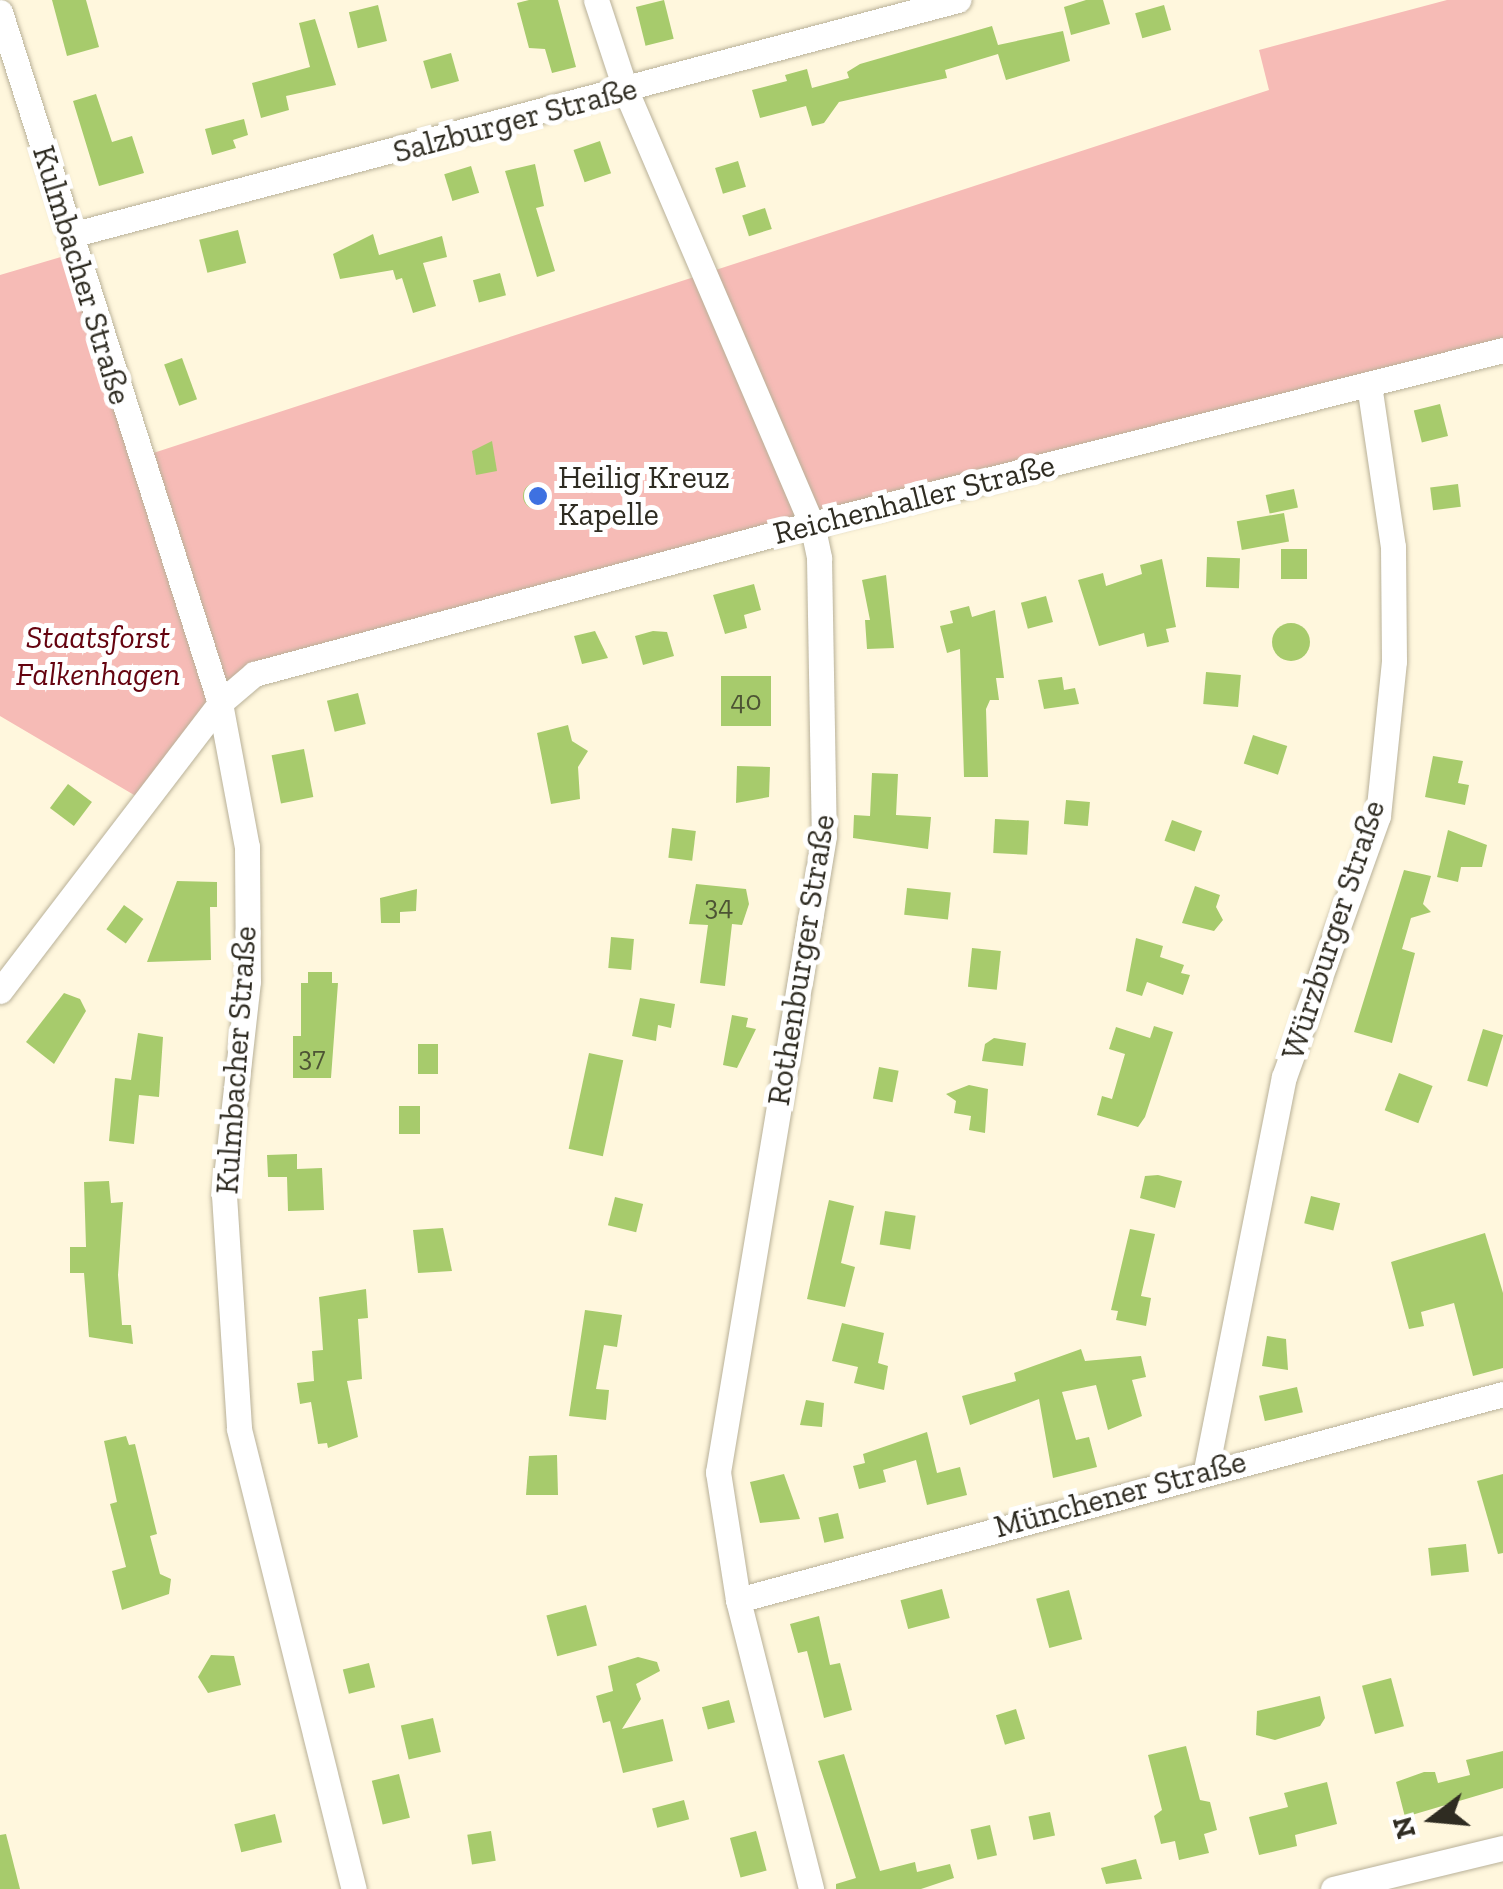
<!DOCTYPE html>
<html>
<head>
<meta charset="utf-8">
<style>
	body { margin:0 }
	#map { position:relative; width:1503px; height:1889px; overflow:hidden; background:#fff7dd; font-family:"Zilla Slab",serif }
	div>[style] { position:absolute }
	.green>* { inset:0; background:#f6bbb6 }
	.building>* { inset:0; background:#a7cb6c; transform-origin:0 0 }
	.round { border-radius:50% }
	.roads { filter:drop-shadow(0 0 2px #b9b199) drop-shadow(0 0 2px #b9b199) }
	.minor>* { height:25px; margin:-12.5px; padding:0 12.5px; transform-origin:12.5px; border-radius:12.5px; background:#fff }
	.dots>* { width:28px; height:28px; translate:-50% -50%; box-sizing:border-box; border:5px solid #fff; border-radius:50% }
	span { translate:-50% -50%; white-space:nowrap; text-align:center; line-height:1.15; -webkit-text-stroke:10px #fff; paint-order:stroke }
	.number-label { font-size:28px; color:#4d5434 }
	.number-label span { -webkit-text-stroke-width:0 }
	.street-label { font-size:32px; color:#2f2c22 }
	.poi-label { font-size:32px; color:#2f2c22 }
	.left { translate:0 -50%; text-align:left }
	.park-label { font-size:32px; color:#65030f; font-style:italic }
	.north { position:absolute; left:1383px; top:1769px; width:100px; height:100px; -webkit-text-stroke:8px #fff; paint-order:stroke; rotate:254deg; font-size:28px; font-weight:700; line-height:40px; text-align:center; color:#2f2c22 }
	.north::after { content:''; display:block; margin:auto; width:35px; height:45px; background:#2f2c22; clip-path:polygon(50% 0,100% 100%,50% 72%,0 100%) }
</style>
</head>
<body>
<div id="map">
	<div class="green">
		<div style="clip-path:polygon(1447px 0,1503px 0,1503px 351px,256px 672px,146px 802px,0 716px,0 275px,71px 254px,138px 458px,1269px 90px,1259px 50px)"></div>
	</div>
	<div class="building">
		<div style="clip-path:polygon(52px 0,86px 0,99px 47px,67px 56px)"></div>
		<div style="clip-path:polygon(529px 0,558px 0,576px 67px,552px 73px,545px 49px,529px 48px,517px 3px)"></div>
		<div style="left:664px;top:0;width:40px;height:29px;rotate:76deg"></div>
		<div style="clip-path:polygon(1086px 0,1103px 0,1110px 24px,1071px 35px,1064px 7px)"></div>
		<div style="left:378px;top:5px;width:37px;height:30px;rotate:76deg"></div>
		<div style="left:1164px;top:5px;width:26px;height:30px;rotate:74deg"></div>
		<div style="clip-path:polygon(315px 19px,336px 85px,286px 96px,289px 110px,261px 118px,252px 83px,310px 67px,299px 23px)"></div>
		<div style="clip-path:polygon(992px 26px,998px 45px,1063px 31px,1070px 61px,1006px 80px,998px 54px,945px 70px,947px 78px,839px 102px,824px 123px,812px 126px,806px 106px,760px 118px,752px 90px,787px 81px,785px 75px,807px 69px,812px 88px,849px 78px,847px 72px,860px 64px)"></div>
		<div style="left:451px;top:53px;width:29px;height:29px;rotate:74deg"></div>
		<div style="clip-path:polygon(96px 94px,112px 142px,132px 136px,144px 173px,99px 186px,73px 101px)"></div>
		<div style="clip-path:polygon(244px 119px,248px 135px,233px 140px,236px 148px,212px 155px,205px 129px)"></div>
		<div style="left:600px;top:141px;width:34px;height:28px;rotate:71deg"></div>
		<div style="left:738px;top:161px;width:27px;height:24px;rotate:73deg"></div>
		<div style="clip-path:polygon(535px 164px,544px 206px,536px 208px,555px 271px,537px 277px,505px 171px)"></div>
		<div style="left:471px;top:166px;width:28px;height:28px;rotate:73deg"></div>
		<div style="left:765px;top:208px;width:22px;height:24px;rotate:72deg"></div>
		<div style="left:238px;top:230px;width:34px;height:40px;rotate:76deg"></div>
		<div style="clip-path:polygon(373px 234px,379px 255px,442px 236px,447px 257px,423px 263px,436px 306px,413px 313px,402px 278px,396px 280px,393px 270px,340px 279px,333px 254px)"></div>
		<div style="left:500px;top:273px;width:23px;height:28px;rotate:75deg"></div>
		<div style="left:182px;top:358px;width:44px;height:19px;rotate:70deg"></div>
		<div style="left:1440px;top:404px;width:33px;height:27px;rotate:76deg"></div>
		<div style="clip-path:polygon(492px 441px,497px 471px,476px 475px,472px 451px)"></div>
		<div class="round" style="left:523px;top:483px;width:26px;height:26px"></div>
		<div style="left:1458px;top:484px;width:23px;height:28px;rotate:83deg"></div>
		<div style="left:1294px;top:489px;width:19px;height:29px;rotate:78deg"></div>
		<div style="left:1284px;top:513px;width:29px;height:48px;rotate:80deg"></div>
		<div style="left:1281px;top:549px;width:26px;height:30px"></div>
		<div style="left:1207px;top:557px;width:33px;height:30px;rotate:2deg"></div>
		<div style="clip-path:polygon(1162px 559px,1176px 627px,1166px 629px,1169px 642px,1147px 647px,1144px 633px,1099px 646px,1078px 580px,1103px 573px,1106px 586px,1142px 574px,1140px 565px)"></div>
		<div style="clip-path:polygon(886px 575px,894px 648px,867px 649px,865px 620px,870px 620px,862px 580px)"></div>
		<div style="clip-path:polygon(754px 584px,761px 610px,744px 615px,747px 628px,725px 634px,713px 595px)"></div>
		<div style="left:1046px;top:596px;width:27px;height:26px;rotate:75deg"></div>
		<div style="clip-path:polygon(969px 606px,972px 617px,995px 610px,1004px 678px,996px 678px,999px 700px,990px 700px,986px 709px,988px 777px,964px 777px,960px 649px,947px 653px,940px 626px,953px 623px,950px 611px)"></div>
		<div class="round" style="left:1272px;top:623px;width:38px;height:38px"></div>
		<div style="clip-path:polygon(595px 631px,608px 658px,582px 664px,574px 636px)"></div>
		<div style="clip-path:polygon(653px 631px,667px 632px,674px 656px,643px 665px,635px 636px)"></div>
		<div style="left:1206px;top:672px;width:35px;height:32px;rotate:5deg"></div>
		<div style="left:721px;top:676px;width:50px;height:50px"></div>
		<div style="clip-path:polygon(1062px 677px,1064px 690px,1075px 688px,1079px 704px,1044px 709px,1038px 680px)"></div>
		<div style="left:358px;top:693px;width:32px;height:32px;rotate:76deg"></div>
		<div style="clip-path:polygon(568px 725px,572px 741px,588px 751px,578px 767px,580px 799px,551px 804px,537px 733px)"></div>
		<div style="left:1253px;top:735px;width:36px;height:30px;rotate:18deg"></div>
		<div style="left:304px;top:749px;width:49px;height:33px;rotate:79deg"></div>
		<div style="clip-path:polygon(1433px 756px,1463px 761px,1458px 783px,1469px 785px,1465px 805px,1425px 797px)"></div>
		<div style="clip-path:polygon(737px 766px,770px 767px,769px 797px,736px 803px)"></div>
		<div style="clip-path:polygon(872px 773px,898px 774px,896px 815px,931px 817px,928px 849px,853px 838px,854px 815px,870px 816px)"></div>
		<div style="left:68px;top:784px;width:30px;height:30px;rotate:37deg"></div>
		<div style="left:1066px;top:800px;width:24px;height:24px;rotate:5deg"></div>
		<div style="left:995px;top:819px;width:34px;height:34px;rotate:3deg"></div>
		<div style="left:1172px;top:820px;width:32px;height:22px;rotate:20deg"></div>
		<div style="left:672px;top:828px;width:24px;height:30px;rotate:7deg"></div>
		<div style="clip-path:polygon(1448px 830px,1487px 845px,1482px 867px,1461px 867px,1458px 882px,1437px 877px)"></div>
		<div style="clip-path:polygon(1404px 870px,1431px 876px,1423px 904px,1431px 912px,1411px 918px,1402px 949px,1415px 953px,1392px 1043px,1354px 1032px)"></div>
		<div style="clip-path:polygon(177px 881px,217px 882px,217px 907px,210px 907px,211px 960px,147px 962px)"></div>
		<div style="clip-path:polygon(696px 884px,746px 889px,749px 904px,742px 925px,732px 924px,725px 986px,700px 983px,708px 925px,689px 924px)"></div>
		<div style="clip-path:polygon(1195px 886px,1220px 895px,1216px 907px,1223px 920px,1214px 931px,1182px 923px)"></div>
		<div style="left:907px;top:888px;width:44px;height:27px;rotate:6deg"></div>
		<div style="clip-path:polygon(417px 889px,416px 911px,400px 912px,400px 923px,381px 923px,380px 898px)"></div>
		<div style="left:124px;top:905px;width:24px;height:30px;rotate:36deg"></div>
		<div style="left:611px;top:937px;width:23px;height:31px;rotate:5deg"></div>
		<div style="clip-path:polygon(1136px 938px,1163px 946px,1160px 957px,1184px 965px,1181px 973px,1190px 975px,1183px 995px,1147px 982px,1142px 996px,1126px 991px)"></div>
		<div style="left:972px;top:948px;width:29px;height:39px;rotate:6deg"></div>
		<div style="clip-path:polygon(308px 972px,332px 972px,332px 983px,338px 983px,331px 1078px,293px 1078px,293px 1036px,301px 1036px,301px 983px,308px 983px)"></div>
		<div style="clip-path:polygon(64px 993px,80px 999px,86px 1011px,54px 1064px,26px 1042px)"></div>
		<div style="clip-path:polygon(640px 998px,675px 1004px,671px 1028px,658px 1025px,656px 1041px,632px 1036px)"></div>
		<div style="clip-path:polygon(732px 1015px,748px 1018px,746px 1027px,756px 1029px,737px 1068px,723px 1065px)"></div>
		<div style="clip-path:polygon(1154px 1026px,1173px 1032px,1145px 1117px,1138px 1127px,1097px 1115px,1102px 1096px,1112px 1099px,1125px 1054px,1109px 1049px,1116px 1027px,1150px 1038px)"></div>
		<div style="left:1483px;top:1029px;width:21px;height:54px;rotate:17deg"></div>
		<div style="clip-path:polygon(138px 1033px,163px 1037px,159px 1097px,139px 1095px,134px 1144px,109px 1141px,115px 1078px,131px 1080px)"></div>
		<div style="clip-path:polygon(994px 1038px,1026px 1043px,1023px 1066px,982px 1061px,985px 1044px)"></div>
		<div style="left:418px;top:1044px;width:20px;height:30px"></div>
		<div style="left:589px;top:1053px;width:35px;height:98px;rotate:12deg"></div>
		<div style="left:879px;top:1067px;width:20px;height:32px;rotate:11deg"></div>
		<div style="left:1399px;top:1073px;width:36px;height:40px;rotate:21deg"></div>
		<div style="clip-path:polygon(969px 1085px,988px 1089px,985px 1133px,969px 1130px,971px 1116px,954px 1113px,956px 1101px,946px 1094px)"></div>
		<div style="left:399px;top:1106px;width:21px;height:28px"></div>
		<div style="clip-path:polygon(297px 1154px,297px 1169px,322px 1168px,324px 1210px,288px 1211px,287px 1177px,268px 1177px,267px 1155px)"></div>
		<div style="clip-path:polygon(1158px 1175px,1182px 1181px,1175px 1208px,1140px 1198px,1145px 1176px)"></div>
		<div style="clip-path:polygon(109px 1181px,111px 1203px,123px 1202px,118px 1275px,122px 1325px,131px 1325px,133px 1344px,89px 1337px,84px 1273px,70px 1273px,70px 1247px,86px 1247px,84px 1182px)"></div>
		<div style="left:1311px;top:1196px;width:30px;height:28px;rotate:14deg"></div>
		<div style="left:615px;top:1197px;width:29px;height:29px;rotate:14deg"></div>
		<div style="clip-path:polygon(829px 1200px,854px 1206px,841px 1263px,855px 1267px,845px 1307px,807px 1299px)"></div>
		<div style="left:885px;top:1211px;width:31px;height:34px;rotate:9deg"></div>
		<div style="clip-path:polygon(443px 1228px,452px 1271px,418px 1273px,413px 1230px)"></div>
		<div style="clip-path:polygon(1130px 1229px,1155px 1234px,1141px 1296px,1151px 1298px,1146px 1326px,1116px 1320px,1118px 1311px,1111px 1310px)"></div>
		<div style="clip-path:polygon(1485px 1233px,1503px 1293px,1503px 1368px,1473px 1376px,1454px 1303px,1421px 1312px,1424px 1326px,1409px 1329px,1391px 1262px)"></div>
		<div style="clip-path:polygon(366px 1289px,368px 1318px,358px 1319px,362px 1379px,347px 1381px,358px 1437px,328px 1448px,327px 1443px,318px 1444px,311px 1402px,300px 1404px,297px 1383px,314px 1381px,312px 1351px,323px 1350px,319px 1297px)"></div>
		<div style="clip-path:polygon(585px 1310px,622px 1315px,617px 1347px,604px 1345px,596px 1389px,609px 1390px,606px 1420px,569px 1416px)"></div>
		<div style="clip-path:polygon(842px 1323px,884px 1333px,878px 1363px,888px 1366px,884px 1390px,854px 1383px,858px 1367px,832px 1361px)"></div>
		<div style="clip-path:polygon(1267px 1336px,1286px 1339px,1288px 1370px,1262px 1366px)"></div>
		<div style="clip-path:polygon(1081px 1349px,1085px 1361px,1141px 1356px,1146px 1377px,1132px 1380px,1142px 1416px,1108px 1430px,1096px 1385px,1062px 1392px,1076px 1440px,1089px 1437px,1097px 1467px,1053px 1478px,1039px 1399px,970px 1425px,962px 1396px,1016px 1381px,1014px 1373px)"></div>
		<div style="left:1297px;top:1387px;width:26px;height:39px;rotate:77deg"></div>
		<div style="clip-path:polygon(806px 1400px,824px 1403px,822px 1427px,800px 1425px)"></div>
		<div style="clip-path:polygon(927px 1432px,937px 1473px,960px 1467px,967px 1495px,927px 1505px,916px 1460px,883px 1470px,886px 1482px,859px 1489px,853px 1466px,865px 1463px,863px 1454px)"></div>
		<div style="clip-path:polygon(126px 1436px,129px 1445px,135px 1444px,157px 1534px,150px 1536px,160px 1574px,171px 1579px,169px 1594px,122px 1610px,112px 1571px,126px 1567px,110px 1504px,117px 1502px,104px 1441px)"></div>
		<div style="clip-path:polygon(557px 1455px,558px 1495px,526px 1495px,529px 1456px)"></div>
		<div style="clip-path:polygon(784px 1474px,800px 1519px,760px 1523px,750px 1482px)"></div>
		<div style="clip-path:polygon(1503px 1474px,1503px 1553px,1498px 1554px,1477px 1481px)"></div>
		<div style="left:838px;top:1513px;width:26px;height:20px;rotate:77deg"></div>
		<div style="left:1466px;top:1544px;width:28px;height:38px;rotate:84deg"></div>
		<div style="left:942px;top:1589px;width:30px;height:43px;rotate:75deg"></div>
		<div style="left:1069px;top:1590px;width:51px;height:34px;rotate:75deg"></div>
		<div style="left:586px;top:1605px;width:42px;height:41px;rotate:75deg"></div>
		<div style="clip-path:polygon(819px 1616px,830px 1665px,840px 1663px,852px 1710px,824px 1718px,807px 1651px,798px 1653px,790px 1624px)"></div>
		<div style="clip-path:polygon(211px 1655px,234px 1656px,241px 1685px,208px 1693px,198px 1677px)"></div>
		<div style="clip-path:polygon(638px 1657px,657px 1662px,660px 1671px,636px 1684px,641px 1699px,622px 1729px,663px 1719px,673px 1761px,623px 1773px,610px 1721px,603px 1723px,596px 1696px,613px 1691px,608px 1666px)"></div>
		<div style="left:369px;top:1663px;width:25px;height:27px;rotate:76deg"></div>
		<div style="left:1391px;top:1678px;width:50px;height:30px;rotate:75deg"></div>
		<div style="clip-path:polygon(1320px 1696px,1325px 1718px,1320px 1726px,1275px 1740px,1256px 1735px,1257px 1711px)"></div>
		<div style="left:729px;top:1700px;width:23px;height:28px;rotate:75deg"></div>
		<div style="left:1016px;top:1709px;width:31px;height:21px;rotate:73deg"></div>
		<div style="left:433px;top:1718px;width:35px;height:33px;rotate:77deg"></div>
		<div style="clip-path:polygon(1186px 1746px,1200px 1800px,1210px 1802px,1217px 1830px,1204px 1834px,1209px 1853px,1179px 1860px,1175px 1841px,1161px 1844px,1154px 1816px,1162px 1810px,1148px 1755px)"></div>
		<div style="clip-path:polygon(1503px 1751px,1503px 1788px,1405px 1817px,1396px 1782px,1424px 1772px,1435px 1772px,1438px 1783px,1470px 1775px,1466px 1760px)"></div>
		<div style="clip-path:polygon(844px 1754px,880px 1871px,915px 1862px,917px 1872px,950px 1864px,954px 1878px,921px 1889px,836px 1889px,836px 1884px,856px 1878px,818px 1761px)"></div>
		<div style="left:399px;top:1774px;width:45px;height:28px;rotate:76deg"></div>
		<div style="clip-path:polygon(1327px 1782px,1337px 1824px,1295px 1835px,1297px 1846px,1259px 1855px,1249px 1817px,1288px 1807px,1284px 1793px)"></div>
		<div style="left:684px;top:1800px;width:20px;height:33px;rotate:75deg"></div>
		<div style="left:1050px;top:1812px;width:24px;height:22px;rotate:78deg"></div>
		<div style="left:275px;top:1814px;width:29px;height:42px;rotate:76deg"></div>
		<div style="left:990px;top:1825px;width:31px;height:20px;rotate:77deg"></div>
		<div style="left:491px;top:1831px;width:30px;height:24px;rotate:81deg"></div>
		<div style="left:756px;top:1831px;width:41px;height:27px;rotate:75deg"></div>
		<div style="clip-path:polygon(6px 1834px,20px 1889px,0 1889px,0 1835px)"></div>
		<div style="clip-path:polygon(1136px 1859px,1142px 1879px,1106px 1884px,1101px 1868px)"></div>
	</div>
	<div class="roads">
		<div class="minor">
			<div style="left:596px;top:0;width:96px;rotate:71.8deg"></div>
			<div style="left:626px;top:91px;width:471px;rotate:66.8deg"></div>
			<div style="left:812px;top:524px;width:35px;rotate:78deg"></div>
			<div style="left:819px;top:558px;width:278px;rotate:89deg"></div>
			<div style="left:824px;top:836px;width:645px;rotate:99.46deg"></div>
			<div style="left:718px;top:1472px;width:130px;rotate:81.1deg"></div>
			<div style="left:738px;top:1600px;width:298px;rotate:75.8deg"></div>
			<div style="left:0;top:12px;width:725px;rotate:72.34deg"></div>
			<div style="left:220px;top:703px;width:147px;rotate:79.4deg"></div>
			<div style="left:247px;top:847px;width:134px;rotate:89.6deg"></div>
			<div style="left:248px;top:981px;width:215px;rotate:96.4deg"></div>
			<div style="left:224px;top:1195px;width:234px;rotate:86.3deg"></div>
			<div style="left:239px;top:1429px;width:474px;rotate:76deg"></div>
			<div style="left:71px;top:235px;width:918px;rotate:-14.84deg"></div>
			<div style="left:0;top:991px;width:362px;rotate:-52.6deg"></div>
			<div style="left:220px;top:703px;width:45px;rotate:-40.5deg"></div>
			<div style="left:254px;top:674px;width:578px;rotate:-15.05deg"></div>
			<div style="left:812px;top:524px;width:713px;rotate:-14.13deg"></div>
			<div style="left:1206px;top:1470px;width:401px;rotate:-78.8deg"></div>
			<div style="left:1284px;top:1077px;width:277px;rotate:-70.2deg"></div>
			<div style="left:1378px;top:816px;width:156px;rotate:-84.1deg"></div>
			<div style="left:1394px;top:661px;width:114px;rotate:-90.5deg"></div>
			<div style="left:1393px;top:547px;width:165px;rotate:-98.4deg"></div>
			<div style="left:738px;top:1600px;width:792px;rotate:-15.07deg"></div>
			<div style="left:1333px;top:1889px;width:175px;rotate:-13.6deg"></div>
		</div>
	</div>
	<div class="dots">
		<div style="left:538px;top:496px;background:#3e71e1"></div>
	</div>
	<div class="number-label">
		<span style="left:746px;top:701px">40</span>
		<span style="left:719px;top:906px">34</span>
		<span style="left:312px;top:1057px">37</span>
	</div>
	<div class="street-label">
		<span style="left:515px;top:120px;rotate:-15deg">Salzburger Straße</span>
		<span style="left:82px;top:275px;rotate:73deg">Kulmbacher Straße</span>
		<span style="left:914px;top:499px;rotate:-14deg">Reichenhaller Straße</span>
		<span style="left:1333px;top:930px;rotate:-72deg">Würzburger Straße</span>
		<span style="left:801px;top:960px;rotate:-81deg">Rothenburger Straße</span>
		<span style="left:236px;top:1060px;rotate:-86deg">Kulmbacher Straße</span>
		<span style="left:1120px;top:1494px;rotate:-15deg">Münchener Straße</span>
	</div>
	<div class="poi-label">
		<span class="left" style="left:558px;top:496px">Heilig Kreuz<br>Kapelle</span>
	</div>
	<div class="park-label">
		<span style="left:98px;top:656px">Staatsforst<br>Falkenhagen</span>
	</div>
	<div class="north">N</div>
</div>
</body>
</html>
